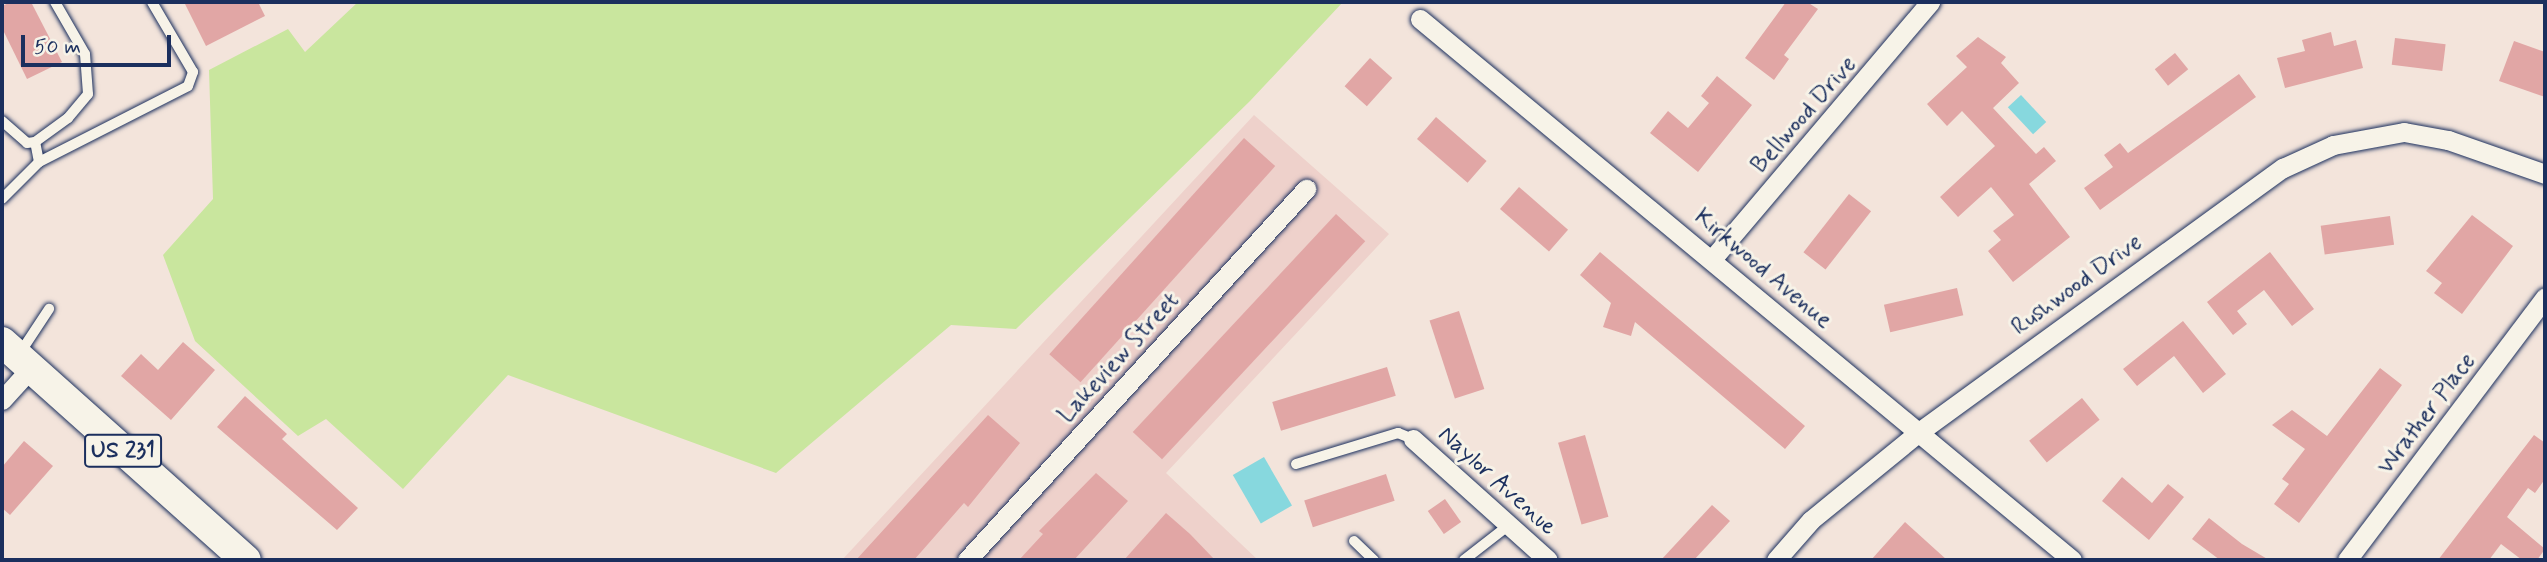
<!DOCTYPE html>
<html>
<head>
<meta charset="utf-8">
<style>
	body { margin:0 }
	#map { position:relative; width:2547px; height:562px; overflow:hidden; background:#f3e4db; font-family:Mynerve,sans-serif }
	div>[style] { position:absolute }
	.built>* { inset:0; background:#eed1cb }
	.green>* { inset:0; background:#c9e69e }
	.water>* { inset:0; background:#87d8de; transform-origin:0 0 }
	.building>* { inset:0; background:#e1a6a5; transform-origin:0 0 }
	.roads { filter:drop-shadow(0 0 2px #1b2f5e) drop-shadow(0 0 2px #1b2f5e) }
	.lane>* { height:10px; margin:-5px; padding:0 5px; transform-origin:5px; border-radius:5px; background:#f7f3e8 }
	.street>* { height:19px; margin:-9.5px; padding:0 9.5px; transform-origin:9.5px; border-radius:9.5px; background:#f7f3e8 }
	.primary>* { height:30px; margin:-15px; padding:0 15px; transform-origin:15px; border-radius:15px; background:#f7f3e8 }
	span { translate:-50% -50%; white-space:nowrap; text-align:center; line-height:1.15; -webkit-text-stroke:6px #f7f3e8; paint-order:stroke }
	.shield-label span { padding:2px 5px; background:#f7f3e8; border:2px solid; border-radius:5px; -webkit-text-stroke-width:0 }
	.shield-label { font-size:23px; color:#1b2f5e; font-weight:700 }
	.street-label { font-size:24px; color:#1b2f5e }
	.frame { position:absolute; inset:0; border:4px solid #1b2f5e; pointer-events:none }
	.scale { position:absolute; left:21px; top:35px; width:150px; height:32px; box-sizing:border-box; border:4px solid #1b2f5e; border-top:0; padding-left:9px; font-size:21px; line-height:24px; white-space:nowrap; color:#1b2f5e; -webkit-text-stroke:5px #f7f3e8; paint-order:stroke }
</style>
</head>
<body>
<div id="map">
	<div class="built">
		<div style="clip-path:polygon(1254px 115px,1389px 234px,1166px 473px,1258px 560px,842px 560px)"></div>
	</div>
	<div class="green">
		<div style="clip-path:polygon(358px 2px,1343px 2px,1250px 101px,1016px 329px,951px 325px,776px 473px,508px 375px,403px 489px,326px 419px,298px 436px,195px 341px,163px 255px,213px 199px,209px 70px,288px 29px,305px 52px)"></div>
	</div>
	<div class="water">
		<div style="left:2021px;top:95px;width:37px;height:18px;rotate:47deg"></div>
		<div style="left:1264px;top:457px;width:56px;height:36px;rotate:60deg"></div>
	</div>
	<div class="building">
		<div style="clip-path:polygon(11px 2px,31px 2px,62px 62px,27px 79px,2px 28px,2px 6px)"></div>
		<div style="clip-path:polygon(184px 2px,258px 2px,265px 16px,206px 46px)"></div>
		<div style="clip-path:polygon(1786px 2px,1807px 2px,1818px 9px,1784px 55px,1789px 59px,1774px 80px,1745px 58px)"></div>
		<div style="clip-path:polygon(2331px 32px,2334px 46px,2356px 40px,2363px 68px,2285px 88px,2277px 58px,2305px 51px,2302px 40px)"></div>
		<div style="clip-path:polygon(1978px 37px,2006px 57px,2001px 63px,2019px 83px,1993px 108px,2036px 154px,2044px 147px,2056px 161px,2029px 184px,2070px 237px,2013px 282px,1988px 251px,2001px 240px,1993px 231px,2014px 215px,1991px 187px,1958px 217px,1940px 197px,1995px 146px,1962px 111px,1947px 126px,1927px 104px,1967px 67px,1956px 56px)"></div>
		<div style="left:2395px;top:38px;width:51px;height:27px;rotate:7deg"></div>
		<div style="clip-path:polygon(2514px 41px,2545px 52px,2545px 97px,2499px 81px)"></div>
		<div style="left:2175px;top:53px;width:21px;height:26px;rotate:51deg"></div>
		<div style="left:1370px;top:58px;width:30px;height:38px;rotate:42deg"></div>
		<div style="clip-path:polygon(2239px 74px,2256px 97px,2100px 210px,2084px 188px,2113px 167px,2104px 155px,2120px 143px,2128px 153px)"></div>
		<div style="clip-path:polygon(1717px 76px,1752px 105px,1698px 172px,1650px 133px,1668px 111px,1688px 128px,1709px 103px,1701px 96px)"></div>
		<div style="left:1436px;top:117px;width:67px;height:29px;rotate:41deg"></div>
		<div style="left:1244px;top:138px;width:42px;height:291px;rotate:42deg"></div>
		<div style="left:1519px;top:187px;width:65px;height:29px;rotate:41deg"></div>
		<div style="left:1849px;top:194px;width:28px;height:74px;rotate:38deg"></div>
		<div style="left:1336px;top:214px;width:40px;height:298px;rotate:43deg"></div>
		<div style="clip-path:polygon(2472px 215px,2513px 246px,2462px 314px,2434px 293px,2442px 283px,2426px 271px)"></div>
		<div style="left:2390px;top:216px;width:29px;height:70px;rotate:82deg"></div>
		<div style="clip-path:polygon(1600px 252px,1805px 426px,1785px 449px,1635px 322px,1631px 336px,1603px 327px,1611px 303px,1580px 275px)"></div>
		<div style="clip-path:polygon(2270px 252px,2314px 309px,2292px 326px,2264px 290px,2237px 311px,2247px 324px,2233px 335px,2207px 302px)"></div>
		<div style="left:1957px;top:288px;width:28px;height:75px;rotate:77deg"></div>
		<div style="left:1459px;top:311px;width:82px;height:31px;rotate:72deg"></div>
		<div style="clip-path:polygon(2183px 321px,2226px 374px,2203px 393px,2174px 356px,2137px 386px,2123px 369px)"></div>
		<div style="clip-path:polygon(183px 342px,215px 370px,171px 420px,121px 376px,141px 354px,158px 370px)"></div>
		<div style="left:1387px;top:367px;width:30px;height:120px;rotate:73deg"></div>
		<div style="clip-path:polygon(2380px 368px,2402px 385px,2299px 523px,2274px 504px,2289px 484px,2282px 479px,2305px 449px,2272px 425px,2292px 410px,2327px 436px)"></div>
		<div style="clip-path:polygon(245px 396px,287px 434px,282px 439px,358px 508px,337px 530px,217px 427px)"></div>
		<div style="left:2082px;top:398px;width:28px;height:68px;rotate:51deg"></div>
		<div style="clip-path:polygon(988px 415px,1020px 443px,968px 507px,964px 503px,914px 560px,856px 560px)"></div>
		<div style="left:1585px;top:435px;width:85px;height:28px;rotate:74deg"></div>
		<div style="clip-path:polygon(2534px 435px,2545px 443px,2545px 479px,2535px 493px,2528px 488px,2507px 517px,2545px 549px,2537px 560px,2522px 560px,2501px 544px,2489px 560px,2438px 560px)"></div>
		<div style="clip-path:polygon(24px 441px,53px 466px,10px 515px,2px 508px,2px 467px)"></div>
		<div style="clip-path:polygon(1096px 473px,1128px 501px,1074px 560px,1019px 560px,1043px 534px,1039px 531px)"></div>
		<div style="left:1386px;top:474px;width:28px;height:86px;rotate:72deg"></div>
		<div style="clip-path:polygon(2122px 477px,2152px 503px,2168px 484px,2184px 497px,2149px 540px,2102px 501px)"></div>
		<div style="left:1445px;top:499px;width:28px;height:21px;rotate:55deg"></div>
		<div style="clip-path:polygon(1712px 505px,1730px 521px,1694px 560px,1661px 560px)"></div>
		<div style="clip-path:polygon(1166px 513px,1190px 534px,1215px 560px,1124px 560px)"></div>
		<div style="clip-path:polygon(2209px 518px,2242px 544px,2269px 560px,2220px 560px,2192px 539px)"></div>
		<div style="clip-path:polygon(1905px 522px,1947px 560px,1871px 560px)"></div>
	</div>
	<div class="roads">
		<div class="lane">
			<div style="left:2px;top:121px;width:33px;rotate:41deg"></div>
			<div style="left:27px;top:143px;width:8px;rotate:-7deg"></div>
			<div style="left:35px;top:142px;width:41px;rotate:-36deg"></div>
			<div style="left:68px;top:118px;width:31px;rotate:-50deg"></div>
			<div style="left:88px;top:94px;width:40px;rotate:-94.3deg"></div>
			<div style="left:85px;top:54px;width:60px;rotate:-120deg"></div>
			<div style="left:39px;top:162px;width:167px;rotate:-27deg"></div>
			<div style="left:188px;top:86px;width:15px;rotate:-70deg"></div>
			<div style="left:193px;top:72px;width:81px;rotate:-120.4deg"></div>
			<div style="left:2px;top:199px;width:52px;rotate:-45deg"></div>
			<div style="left:39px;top:162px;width:20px;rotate:-101deg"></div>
			<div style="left:20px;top:353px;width:53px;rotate:-56.6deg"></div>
			<div style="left:1296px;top:464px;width:107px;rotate:-16.9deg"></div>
			<div style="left:1398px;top:433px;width:16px;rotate:22deg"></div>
			<div style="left:1354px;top:541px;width:28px;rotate:44deg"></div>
			<div style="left:1464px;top:560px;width:57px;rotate:-37.9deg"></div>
		</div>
		<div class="street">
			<div style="left:1420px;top:19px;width:847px;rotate:39.68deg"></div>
			<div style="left:1713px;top:258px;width:336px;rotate:-49.7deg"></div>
			<div style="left:2px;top:400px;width:42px;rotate:-47.9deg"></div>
			<div style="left:1413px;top:439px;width:181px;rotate:41.9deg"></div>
			<div style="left:967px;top:560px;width:503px;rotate:-47.58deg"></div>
			<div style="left:1776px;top:560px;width:53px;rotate:-48.8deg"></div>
			<div style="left:1811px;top:520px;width:139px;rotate:-39.2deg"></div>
			<div style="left:1919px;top:432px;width:450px;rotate:-36deg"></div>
			<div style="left:2283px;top:168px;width:55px;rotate:-24.7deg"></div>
			<div style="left:2333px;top:145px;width:72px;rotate:-10.4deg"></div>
			<div style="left:2404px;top:132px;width:45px;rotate:10.3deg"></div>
			<div style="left:2448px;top:140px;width:103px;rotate:19.3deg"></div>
			<div style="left:2347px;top:560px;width:329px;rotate:-53deg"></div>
		</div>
		<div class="primary">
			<div style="left:2px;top:342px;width:327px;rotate:41.8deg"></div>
		</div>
	</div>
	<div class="shield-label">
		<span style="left:123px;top:451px">US 231</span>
	</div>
	<div class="street-label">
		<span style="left:1804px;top:115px;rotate:-49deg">Bellwood Drive</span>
		<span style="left:1763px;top:269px;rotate:40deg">Kirkwood Avenue</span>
		<span style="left:2077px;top:285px;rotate:-36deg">Rushwood Drive</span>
		<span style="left:1119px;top:358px;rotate:-48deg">Lakeview Street</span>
		<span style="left:2427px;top:414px;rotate:-53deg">Wrather Place</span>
		<span style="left:1497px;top:481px;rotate:42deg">Naylor Avenue</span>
	</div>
	<div class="frame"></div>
	<div class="scale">50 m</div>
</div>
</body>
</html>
